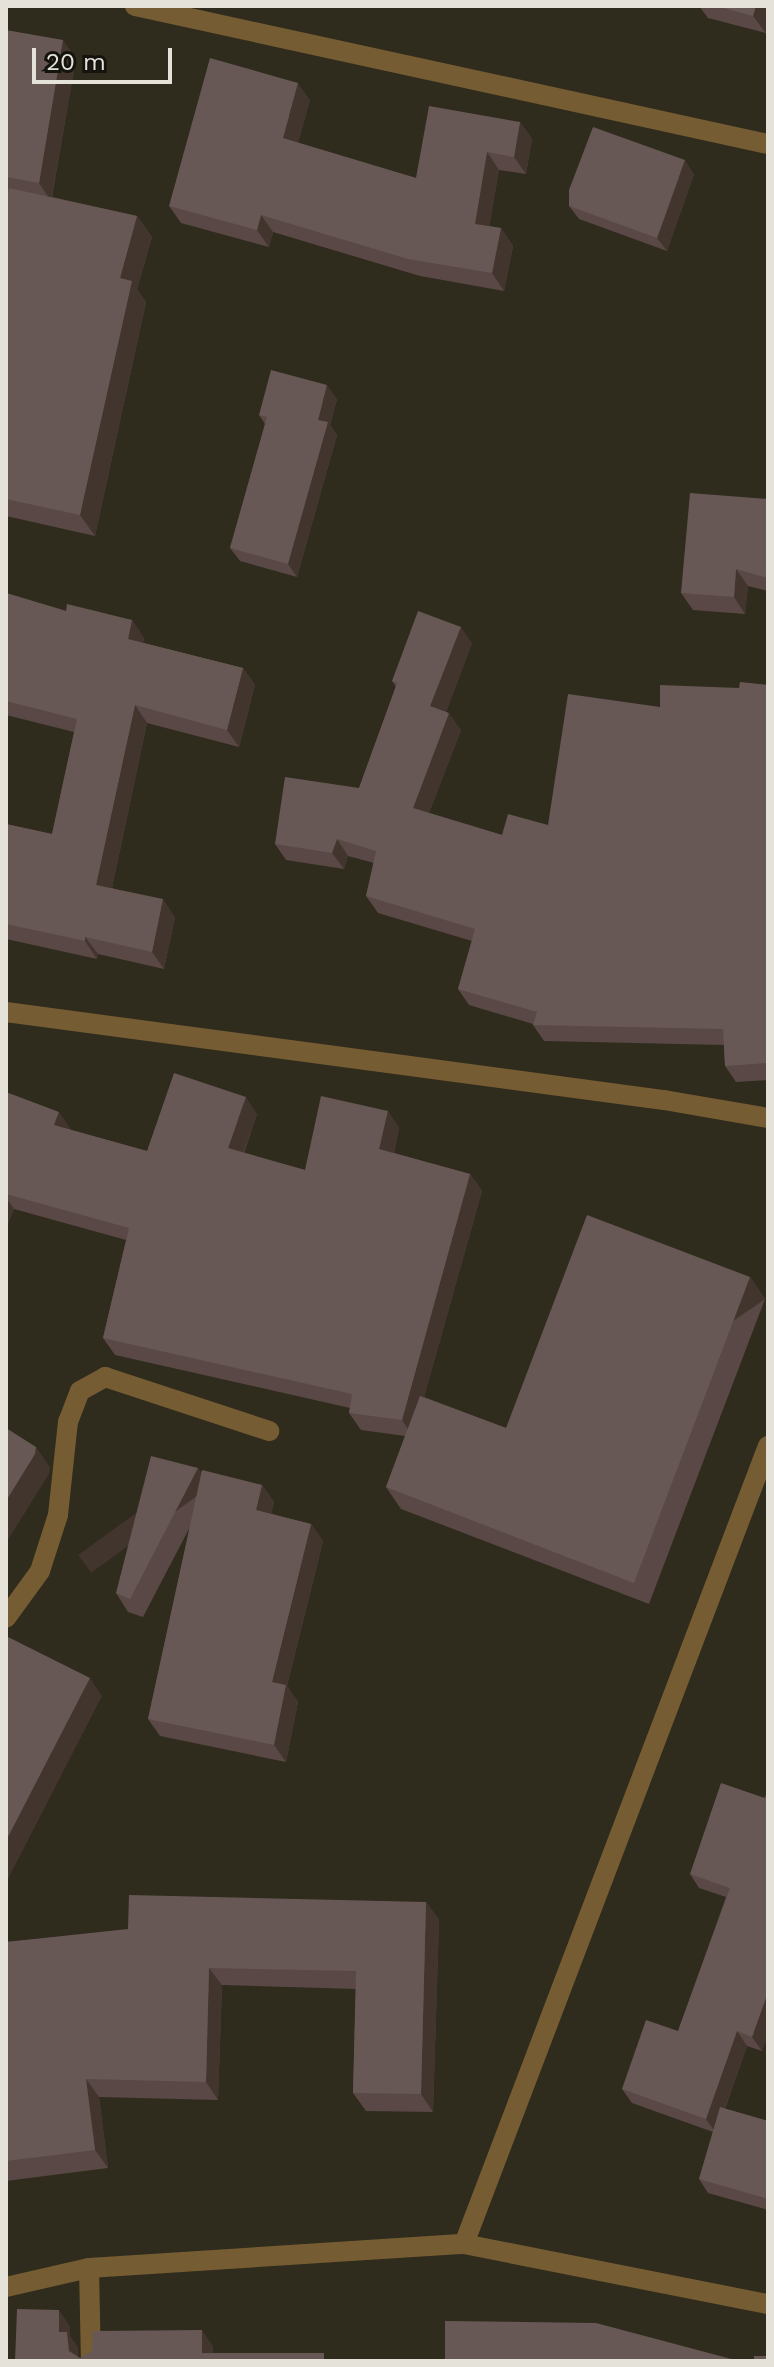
<!DOCTYPE html>
<html>
<head>
<meta charset="utf-8">
<style>
	body { margin:0 }
	#map { position:relative; width:774px; height:2367px; overflow:hidden; background:#2f2b1d; font-family:"Work Sans",sans-serif }
	div>[style] { position:absolute }
	.minor>* { height:20px; margin:-10px; padding:0 10px; transform-origin:10px; border-radius:10px; background:#755c32 }
	.wall>* { inset:0; background:#594845 }
	.shaded-wall>* { inset:0; background:#42352e; transform-origin:0 0 }
	.building>* { inset:0; background:#685855; transform-origin:0 0 }
	span { translate:-50% -50%; white-space:nowrap; text-align:center; line-height:1.15; -webkit-text-stroke:8px #15130d; paint-order:stroke }
	.frame { position:absolute; inset:0; border:8px solid #e5e3d9; pointer-events:none }
	.scale { position:absolute; left:32px; top:48px; width:140px; height:36px; box-sizing:border-box; border:4px solid #e5e3d9; border-top:0; padding-left:10px; font-size:24px; line-height:28px; white-space:nowrap; color:#e5e3d9; -webkit-text-stroke:6px #15130d; paint-order:stroke }
</style>
</head>
<body>
<div id="map">
	<div class="minor">
		<div style="left:135px;top:6px;width:648px;rotate:12.3deg"></div>
		<div style="left:6px;top:1012px;width:664px;rotate:7.62deg"></div>
		<div style="left:664px;top:1100px;width:106px;rotate:9.8deg"></div>
		<div style="left:6px;top:1618px;width:58px;rotate:-54.1deg"></div>
		<div style="left:40px;top:1571px;width:59px;rotate:-72.2deg"></div>
		<div style="left:58px;top:1515px;width:94px;rotate:-83.9deg"></div>
		<div style="left:68px;top:1422px;width:33px;rotate:-69deg"></div>
		<div style="left:80px;top:1391px;width:29px;rotate:-29deg"></div>
		<div style="left:105px;top:1377px;width:173px;rotate:18.2deg"></div>
		<div style="left:464px;top:2244px;width:854px;rotate:-69.15deg"></div>
		<div style="left:89px;top:2268px;width:93px;rotate:88.8deg"></div>
		<div style="left:6px;top:2287px;width:85px;rotate:-12.9deg"></div>
		<div style="left:89px;top:2268px;width:376px;rotate:-3.7deg"></div>
		<div style="left:464px;top:2244px;width:310px;rotate:11.2deg"></div>
	</div>
	<div class="wall">
		<div style="clip-path:polygon(699px 6px,768px 6px,768px 23px,766px 33px,708px 18px)"></div>
		<div style="clip-path:polygon(6px 30px,76px 58px,52px 197px,137px 216px,152px 237px,137px 289px,146px 302px,95px 536px,6px 516px,6px 199px,7px 194px,6px 193px)"></div>
		<div style="clip-path:polygon(310px 100px,298px 143px,416px 178px,520px 122px,532px 139px,526px 174px,499px 170px,489px 226px,501px 228px,513px 246px,504px 291px,420px 276px,273px 232px,269px 247px,181px 223px,169px 206px)"></div>
		<div style="clip-path:polygon(694px 174px,667px 251px,579px 219px,569px 206px)"></div>
		<div style="clip-path:polygon(337px 399px,330px 425px,337px 435px,297px 577px,240px 561px,230px 548px,265px 424px,259px 415px)"></div>
		<div style="clip-path:polygon(768px 499px,768px 591px,748px 586px,745px 614px,693px 610px,681px 593px)"></div>
		<div style="clip-path:polygon(6px 593px,66px 611px,132px 620px,144px 638px,143px 643px,243px 668px,255px 685px,239px 747px,147px 723px,112px 888px,175px 917px,164px 969px,98px 954px,97px 959px,6px 939px,6px 824px,52px 834px,74px 732px,6px 715px)"></div>
		<div style="clip-path:polygon(472px 643px,446px 712px,461px 730px,429px 813px,502px 835px,548px 825px,660px 707px,739px 688px,768px 685px,768px 1080px,736px 1082px,725px 1066px,724px 1045px,544px 1041px,533px 1025px,533px 1024px,469px 1005px,458px 989px,472px 941px,378px 913px,366px 896px,374px 863px,348px 856px,344px 869px,286px 860px,275px 844px,359px 788px,396px 687px,392px 681px)"></div>
		<div style="clip-path:polygon(6px 1092px,70px 1130px,147px 1151px,257px 1114px,244px 1153px,305px 1170px,399px 1127px,394px 1153px,470px 1174px,482px 1191px,424px 1397px,506px 1428px,750px 1277px,765px 1299px,649px 1604px,401px 1509px,386px 1487px,405px 1436px,361px 1430px,349px 1413px,350px 1408px,115px 1355px,103px 1338px,126px 1240px,14px 1209px,6px 1228px)"></div>
		<div style="clip-path:polygon(198px 1468px,201px 1473px,262px 1485px,274px 1502px,271px 1514px,311px 1524px,323px 1541px,287px 1686px,298px 1702px,286px 1762px,160px 1736px,148px 1719px,190px 1527px,143px 1617px,128px 1612px,116px 1593px)"></div>
		<div style="clip-path:polygon(768px 1789px,768px 2034px,762px 2051px,747px 2046px,725px 2109px,768px 2121px,768px 2210px,708px 2193px,699px 2179px,713px 2132px,632px 2103px,622px 2089px,678px 2031px,726px 1897px,699px 1888px,690px 1874px,765px 1798px)"></div>
		<div style="clip-path:polygon(426px 1902px,439px 1920px,433px 2112px,366px 2111px,353px 2093px,356px 1989px,222px 1985px,218px 2100px,99px 2097px,108px 2168px,6px 2181px,6px 1942px)"></div>
	</div>
	<div class="shaded-wall">
		<div style="clip-path:polygon(756px 6px,766px 6px,768px 9px,768px 23px,766px 33px,753px 16px)"></div>
		<div style="clip-path:polygon(63px 40px,76px 58px,51px 201px,39px 183px)"></div>
		<div style="clip-path:polygon(298px 83px,310px 100px,295px 155px,283px 138px)"></div>
		<div style="clip-path:polygon(520px 122px,532px 139px,526px 174px,514px 157px)"></div>
		<div style="clip-path:polygon(487px 152px,499px 170px,487px 241px,475px 224px)"></div>
		<div style="clip-path:polygon(685px 160px,694px 174px,667px 251px,657px 238px)"></div>
		<div style="clip-path:polygon(261px 215px,273px 232px,269px 247px,257px 230px)"></div>
		<div style="clip-path:polygon(137px 216px,152px 237px,137px 289px,146px 302px,95px 536px,80px 515px,120px 278px)"></div>
		<div style="clip-path:polygon(501px 228px,513px 246px,504px 291px,492px 273px)"></div>
		<div style="clip-path:polygon(327px 385px,337px 399px,330px 425px,337px 435px,297px 577px,288px 564px,318px 420px)"></div>
		<div style="clip-path:polygon(736px 569px,748px 586px,745px 614px,734px 597px)"></div>
		<div style="clip-path:polygon(132px 620px,144px 638px,140px 656px,128px 639px)"></div>
		<div style="clip-path:polygon(461px 627px,472px 643px,442px 723px,430px 706px)"></div>
		<div style="clip-path:polygon(243px 668px,255px 685px,239px 747px,227px 730px)"></div>
		<div style="clip-path:polygon(135px 705px,147px 723px,109px 902px,96px 885px)"></div>
		<div style="clip-path:polygon(449px 713px,461px 730px,425px 824px,413px 808px)"></div>
		<div style="clip-path:polygon(337px 839px,348px 856px,344px 869px,332px 853px)"></div>
		<div style="clip-path:polygon(163px 899px,175px 917px,164px 969px,152px 952px)"></div>
		<div style="clip-path:polygon(85px 937px,98px 954px,97px 959px,85px 941px)"></div>
		<div style="clip-path:polygon(246px 1097px,257px 1114px,239px 1165px,228px 1148px)"></div>
		<div style="clip-path:polygon(388px 1111px,399px 1127px,391px 1165px,379px 1149px)"></div>
		<div style="clip-path:polygon(59px 1112px,71px 1129px,66px 1142px,54px 1125px)"></div>
		<div style="clip-path:polygon(470px 1174px,482px 1191px,413px 1437px,402px 1420px)"></div>
		<div style="clip-path:polygon(6px 1198px,14px 1209px,6px 1228px)"></div>
		<div style="left:750px;top:1277px;width:27px;height:327px;rotate:56deg"></div>
		<div style="clip-path:polygon(36px 1447px,50px 1467px,49px 1474px,6px 1543px,6px 1501px)"></div>
		<div style="left:198px;top:1468px;width:22px;height:148px;rotate:54deg"></div>
		<div style="clip-path:polygon(262px 1485px,274px 1502px,268px 1527px,256px 1510px)"></div>
		<div style="clip-path:polygon(311px 1524px,323px 1541px,287px 1686px,298px 1702px,286px 1762px,274px 1745px,272px 1682px)"></div>
		<div style="clip-path:polygon(90px 1678px,102px 1696px,6px 1883px,6px 1841px)"></div>
		<div style="clip-path:polygon(426px 1902px,439px 1920px,433px 2112px,421px 2094px)"></div>
		<div style="clip-path:polygon(209px 1968px,222px 1985px,218px 2100px,206px 2082px)"></div>
		<div style="clip-path:polygon(768px 1992px,768px 2034px,762px 2051px,752px 2037px)"></div>
		<div style="clip-path:polygon(737px 2031px,747px 2046px,716px 2133px,706px 2119px)"></div>
		<div style="clip-path:polygon(86px 2079px,99px 2097px,108px 2168px,95px 2150px)"></div>
		<div style="clip-path:polygon(59px 2310px,70px 2326px,70px 2336px,78px 2347px,79px 2361px,69px 2351px,59px 2332px)"></div>
		<div style="clip-path:polygon(202px 2330px,213px 2346px,213px 2361px,202px 2353px)"></div>
	</div>
	<div class="building">
		<div style="clip-path:polygon(716px 6px,756px 6px,753px 16px)"></div>
		<div style="clip-path:polygon(6px 30px,63px 40px,39px 183px,6px 177px)"></div>
		<div style="clip-path:polygon(210px 58px,298px 83px,283px 138px,416px 178px,429px 106px,520px 122px,514px 157px,487px 152px,475px 224px,501px 228px,492px 273px,408px 259px,261px 215px,257px 230px,169px 206px)"></div>
		<div style="clip-path:polygon(593px 127px,685px 160px,657px 238px,569px 206px,569px 190px)"></div>
		<div style="clip-path:polygon(9px 188px,137px 216px,120px 278px,132px 281px,80px 515px,6px 499px,6px 199px)"></div>
		<div style="clip-path:polygon(271px 370px,327px 385px,318px 420px,328px 422px,288px 564px,230px 548px,267px 417px,259px 415px)"></div>
		<div style="clip-path:polygon(690px 493px,768px 499px,768px 578px,736px 569px,734px 597px,681px 593px)"></div>
		<div style="clip-path:polygon(6px 593px,66px 611px,67px 604px,132px 620px,128px 639px,243px 668px,227px 730px,135px 705px,96px 885px,163px 899px,152px 952px,85px 937px,85px 941px,6px 924px,6px 824px,52px 834px,77px 719px,6px 701px)"></div>
		<div style="clip-path:polygon(418px 611px,461px 627px,430px 706px,449px 713px,413px 808px,502px 835px,508px 814px,548px 825px,568px 694px,660px 707px,660px 685px,739px 688px,740px 682px,768px 685px,768px 1063px,725px 1066px,723px 1029px,533px 1025px,537px 1012px,458px 989px,475px 929px,366px 896px,376px 851px,337px 839px,332px 853px,275px 844px,285px 777px,359px 788px,397px 683px,392px 681px)"></div>
		<div style="clip-path:polygon(174px 1073px,246px 1097px,228px 1148px,305px 1170px,321px 1096px,388px 1111px,379px 1149px,470px 1174px,402px 1420px,349px 1413px,352px 1394px,103px 1338px,129px 1228px,6px 1194px,6px 1092px,59px 1112px,54px 1125px,147px 1151px)"></div>
		<div style="clip-path:polygon(587px 1215px,750px 1277px,634px 1583px,386px 1487px,420px 1396px,506px 1428px)"></div>
		<div style="clip-path:polygon(6px 1428px,36px 1447px,35px 1454px,6px 1501px)"></div>
		<div style="clip-path:polygon(151px 1456px,198px 1468px,130px 1599px,116px 1593px)"></div>
		<div style="clip-path:polygon(202px 1470px,262px 1485px,256px 1510px,311px 1524px,272px 1682px,286px 1685px,274px 1745px,148px 1719px)"></div>
		<div style="clip-path:polygon(6px 1636px,90px 1678px,6px 1841px)"></div>
		<div style="clip-path:polygon(721px 1783px,765px 1798px,768px 1789px,768px 1992px,752px 2037px,737px 2031px,706px 2119px,622px 2089px,646px 2020px,678px 2031px,730px 1888px,690px 1874px)"></div>
		<div style="clip-path:polygon(129px 1895px,426px 1902px,421px 2094px,353px 2093px,356px 1971px,209px 1968px,206px 2082px,86px 2079px,95px 2150px,6px 2161px,6px 1942px,128px 1929px)"></div>
		<div style="clip-path:polygon(720px 2107px,768px 2121px,768px 2199px,699px 2179px)"></div>
		<div style="clip-path:polygon(17px 2309px,59px 2310px,59px 2332px,67px 2332px,69px 2351px,80px 2358px,92px 2351px,93px 2331px,202px 2330px,202px 2353px,324px 2353px,324px 2361px,15px 2361px)"></div>
		<div style="clip-path:polygon(445px 2321px,596px 2323px,739px 2361px,445px 2361px)"></div>
		<div style="left:754px;top:2356px;width:14px;height:5px"></div>
	</div>
	<div class="frame"></div>
	<div class="scale">20 m</div>
</div>
</body>
</html>
